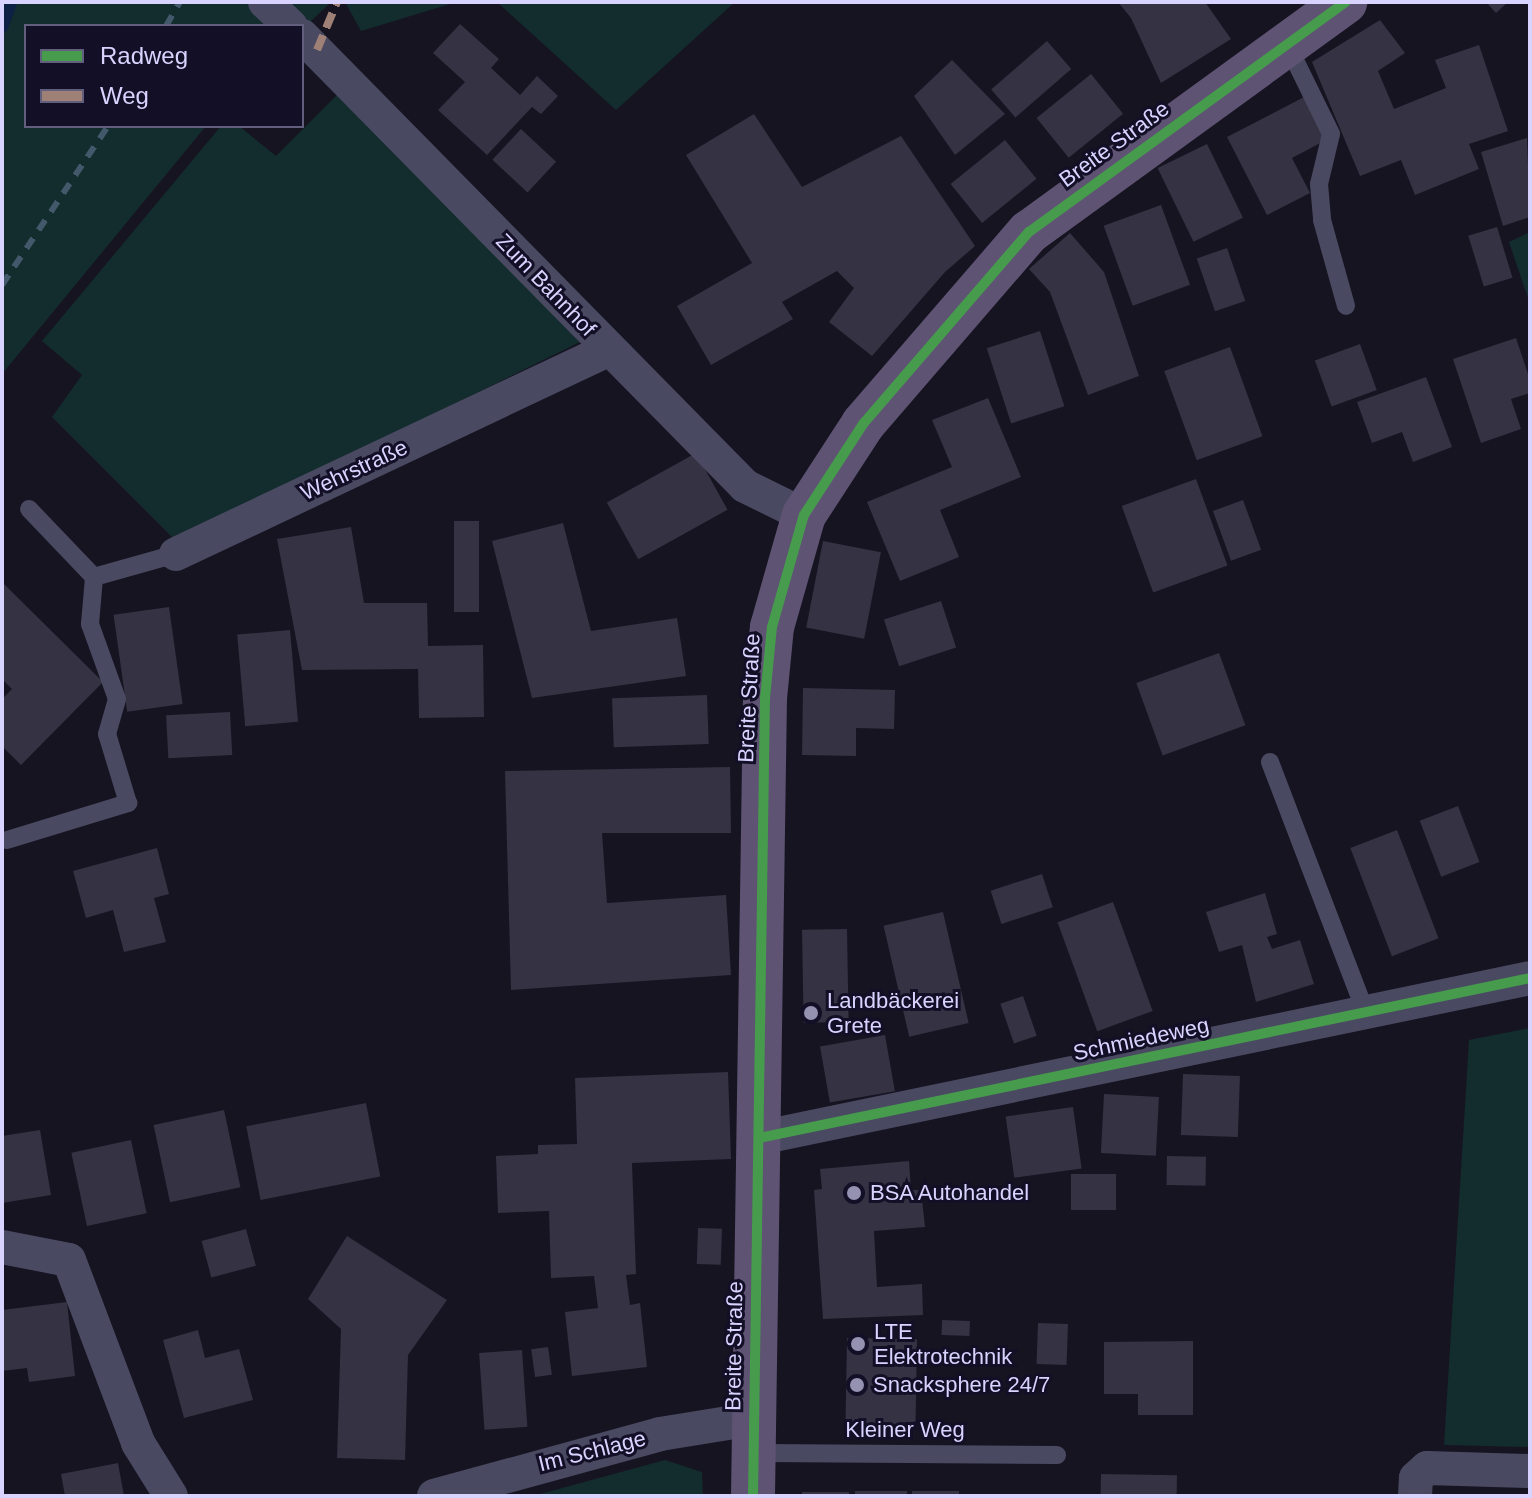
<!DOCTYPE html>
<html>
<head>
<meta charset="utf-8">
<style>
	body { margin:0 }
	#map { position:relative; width:1532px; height:1498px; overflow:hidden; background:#161421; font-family:Arial,sans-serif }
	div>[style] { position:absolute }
	.green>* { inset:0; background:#132c2d }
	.stream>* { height:11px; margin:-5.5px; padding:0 5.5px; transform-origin:5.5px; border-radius:5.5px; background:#0d2144 }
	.building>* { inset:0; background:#343243; transform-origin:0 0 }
	.lane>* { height:18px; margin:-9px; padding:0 9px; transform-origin:9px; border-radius:9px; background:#4a4962 }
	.street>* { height:34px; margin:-17px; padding:0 17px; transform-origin:17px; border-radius:17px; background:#4a4962 }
	.primary>* { height:44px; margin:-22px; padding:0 22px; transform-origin:22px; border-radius:22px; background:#5e5373 }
	.rail>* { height:6px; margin-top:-3px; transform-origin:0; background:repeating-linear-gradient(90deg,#43596b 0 12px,transparent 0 22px) }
	.quiet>* { height:8px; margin-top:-4px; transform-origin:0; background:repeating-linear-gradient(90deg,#9e8076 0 16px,transparent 0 24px) }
	.cycleway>* { height:10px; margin:-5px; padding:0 5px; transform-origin:5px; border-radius:5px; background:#469c4c }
	.dots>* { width:22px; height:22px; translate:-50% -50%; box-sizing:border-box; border:4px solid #130f26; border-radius:50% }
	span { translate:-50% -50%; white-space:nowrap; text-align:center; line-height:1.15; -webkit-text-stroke:6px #130f26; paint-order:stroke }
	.street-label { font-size:22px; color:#d9d4ff }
	.poi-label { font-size:22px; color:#d9d4ff }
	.left { translate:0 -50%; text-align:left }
	.frame { position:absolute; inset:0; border:4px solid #d9d4ff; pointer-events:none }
	.legend { position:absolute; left:24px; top:24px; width:280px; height:104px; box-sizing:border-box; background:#130f26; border:2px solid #625e7d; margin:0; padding:10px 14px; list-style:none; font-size:24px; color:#d9d4ff }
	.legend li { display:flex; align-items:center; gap:16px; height:40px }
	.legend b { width:40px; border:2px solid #625e7d }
</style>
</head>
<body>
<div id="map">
	<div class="green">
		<div style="clip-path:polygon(2px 2px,331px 2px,302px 30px,26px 26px,26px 126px,206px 126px,2px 374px)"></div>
		<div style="clip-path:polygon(345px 2px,457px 2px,361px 31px)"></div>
		<div style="clip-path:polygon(497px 2px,735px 2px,616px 110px)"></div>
		<div style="clip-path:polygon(340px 92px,580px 342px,176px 541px,52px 417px,82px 375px,42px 341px,221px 126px,239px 126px,276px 156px)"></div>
		<div style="clip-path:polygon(1530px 232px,1530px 304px,1509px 242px)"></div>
		<div style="clip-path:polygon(1530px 1028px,1530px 1447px,1444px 1445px,1469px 1040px)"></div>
		<div style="clip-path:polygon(665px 1460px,702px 1472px,703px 1496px,533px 1496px)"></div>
	</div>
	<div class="stream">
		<div style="left:2px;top:27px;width:27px;rotate:-70deg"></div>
	</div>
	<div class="building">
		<div style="clip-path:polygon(1118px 2px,1205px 2px,1231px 39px,1161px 83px,1131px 18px)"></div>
		<div style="clip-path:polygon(1486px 2px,1508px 2px,1496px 13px)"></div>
		<div style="clip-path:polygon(1380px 20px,1405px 53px,1378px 71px,1394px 109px,1446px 88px,1435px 60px,1479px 45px,1508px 131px,1469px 144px,1479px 169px,1415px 195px,1401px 160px,1360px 176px,1312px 62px)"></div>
		<div style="clip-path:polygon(460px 24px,499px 59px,491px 68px,520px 95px,537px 76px,558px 96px,541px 114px,532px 107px,487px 155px,438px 110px,465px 82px,433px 53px)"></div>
		<div style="left:1047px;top:41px;width:37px;height:74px;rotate:49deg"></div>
		<div style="clip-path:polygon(952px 60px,1005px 114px,955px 155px,914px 96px)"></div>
		<div style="left:1091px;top:74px;width:51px;height:70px;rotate:51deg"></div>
		<div style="clip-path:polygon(1306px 96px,1328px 139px,1292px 158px,1310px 193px,1267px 215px,1227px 137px)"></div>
		<div style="clip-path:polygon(754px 114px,802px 187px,901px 136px,975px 246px,945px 272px,872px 356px,829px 322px,854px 288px,837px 271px,782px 302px,793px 319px,711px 365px,677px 306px,752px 263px,686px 155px)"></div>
		<div style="left:521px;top:129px;width:48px;height:42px;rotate:43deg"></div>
		<div style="clip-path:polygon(1527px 138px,1530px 217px,1503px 226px,1481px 152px)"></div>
		<div style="left:1005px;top:140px;width:50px;height:70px;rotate:51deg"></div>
		<div style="left:1207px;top:144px;width:82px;height:55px;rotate:64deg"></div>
		<div style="left:1161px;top:205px;width:85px;height:61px;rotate:70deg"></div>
		<div style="left:1497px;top:227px;width:53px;height:30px;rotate:73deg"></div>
		<div style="clip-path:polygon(1070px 233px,1104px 272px,1139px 376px,1088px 395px,1050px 292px,1029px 269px)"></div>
		<div style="left:1227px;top:248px;width:56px;height:32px;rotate:71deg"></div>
		<div style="left:1040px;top:331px;width:79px;height:56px;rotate:72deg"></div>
		<div style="clip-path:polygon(1516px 338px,1530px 380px,1530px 393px,1511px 399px,1521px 429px,1481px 443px,1453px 359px)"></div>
		<div style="left:1360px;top:344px;width:49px;height:48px;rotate:70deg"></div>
		<div style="left:1230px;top:347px;width:95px;height:70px;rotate:70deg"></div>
		<div style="clip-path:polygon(1426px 377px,1452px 447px,1413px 462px,1402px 432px,1372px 443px,1357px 402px)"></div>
		<div style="clip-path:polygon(988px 398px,1021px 477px,940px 510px,959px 557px,900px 581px,867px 502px,952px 467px,932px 420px)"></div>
		<div style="left:696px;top:453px;width:65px;height:102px;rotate:61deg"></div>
		<div style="left:1196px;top:479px;width:92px;height:79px;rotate:70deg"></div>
		<div style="left:1243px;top:500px;width:53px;height:32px;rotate:70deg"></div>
		<div style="left:454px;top:521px;width:25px;height:91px"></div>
		<div style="clip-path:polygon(563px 523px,591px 631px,677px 618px,686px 676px,532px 698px,492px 541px)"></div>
		<div style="clip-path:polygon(351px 527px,364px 603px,427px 603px,428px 646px,483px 645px,484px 717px,419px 718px,418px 669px,302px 670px,277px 539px)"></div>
		<div style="left:823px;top:541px;width:59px;height:88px;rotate:11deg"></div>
		<div style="clip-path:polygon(2px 582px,103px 682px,21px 765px,2px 746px,2px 699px,12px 689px,2px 679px)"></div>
		<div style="left:941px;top:601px;width:49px;height:60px;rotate:72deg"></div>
		<div style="left:169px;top:607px;width:98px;height:56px;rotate:82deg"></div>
		<div style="left:290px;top:630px;width:92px;height:53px;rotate:85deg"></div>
		<div style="left:1219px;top:653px;width:77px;height:88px;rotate:70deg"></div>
		<div style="clip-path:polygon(803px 688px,895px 690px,894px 729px,856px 728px,856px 756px,802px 755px)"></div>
		<div style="left:707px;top:695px;width:49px;height:95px;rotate:88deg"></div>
		<div style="left:230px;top:712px;width:43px;height:64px;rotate:87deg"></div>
		<div style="clip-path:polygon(730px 767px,731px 833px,602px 833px,607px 903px,726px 895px,731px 975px,511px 990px,505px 771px)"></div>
		<div style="left:1458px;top:806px;width:60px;height:41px;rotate:69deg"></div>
		<div style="left:1397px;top:830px;width:116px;height:50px;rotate:69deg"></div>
		<div style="clip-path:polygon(157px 848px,169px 894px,154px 898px,166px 942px,124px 952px,113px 910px,86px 918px,73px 871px)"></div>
		<div style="left:1042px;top:874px;width:35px;height:54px;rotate:72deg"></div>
		<div style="clip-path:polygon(1265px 893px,1277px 934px,1267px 937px,1272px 949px,1300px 940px,1314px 984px,1256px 1002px,1242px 945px,1219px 952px,1206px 912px)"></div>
		<div style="left:1113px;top:902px;width:116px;height:59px;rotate:70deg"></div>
		<div style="left:943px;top:912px;width:114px;height:61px;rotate:77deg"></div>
		<div style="left:847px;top:929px;width:93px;height:45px;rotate:89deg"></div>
		<div style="left:1023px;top:996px;width:42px;height:24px;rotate:71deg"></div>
		<div style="left:885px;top:1035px;width:57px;height:66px;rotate:80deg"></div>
		<div style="clip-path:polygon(728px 1072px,731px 1159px,632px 1163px,636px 1274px,626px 1275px,630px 1305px,640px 1303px,647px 1367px,572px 1376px,565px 1312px,598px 1308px,594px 1276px,551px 1278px,549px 1211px,498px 1213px,496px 1156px,538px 1154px,538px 1145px,577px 1144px,575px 1078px)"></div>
		<div style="left:1183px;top:1074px;width:57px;height:61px;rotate:2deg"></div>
		<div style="left:1104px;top:1094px;width:55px;height:59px;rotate:3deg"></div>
		<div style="left:366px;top:1103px;width:75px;height:122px;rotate:79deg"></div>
		<div style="left:1073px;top:1107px;width:62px;height:68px;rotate:82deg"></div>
		<div style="left:224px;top:1110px;width:79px;height:72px;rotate:78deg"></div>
		<div style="clip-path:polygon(40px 1130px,51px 1195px,2px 1203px,2px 1136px)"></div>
		<div style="left:131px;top:1140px;width:75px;height:61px;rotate:78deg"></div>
		<div style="left:1167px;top:1156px;width:39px;height:29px;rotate:1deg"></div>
		<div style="clip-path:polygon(909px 1161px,911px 1190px,921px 1190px,925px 1227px,874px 1231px,877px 1287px,922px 1284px,923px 1315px,823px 1319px,814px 1190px,822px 1189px,820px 1169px)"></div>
		<div style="left:1071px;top:1174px;width:45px;height:36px"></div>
		<div style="left:698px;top:1228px;width:24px;height:36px;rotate:2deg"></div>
		<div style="left:246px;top:1229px;width:38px;height:46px;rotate:75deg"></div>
		<div style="clip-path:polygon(347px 1236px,447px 1300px,408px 1355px,405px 1460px,337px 1458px,341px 1329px,308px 1299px)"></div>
		<div style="clip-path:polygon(67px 1302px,75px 1376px,29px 1382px,27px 1368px,2px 1371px,2px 1310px)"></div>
		<div style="left:942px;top:1320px;width:28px;height:15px;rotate:2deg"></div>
		<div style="left:1038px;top:1323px;width:30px;height:41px;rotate:2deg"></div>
		<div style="clip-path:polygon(198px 1330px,205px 1358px,239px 1349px,253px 1400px,184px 1418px,163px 1340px)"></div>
		<div style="left:847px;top:1338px;width:70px;height:86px;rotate:1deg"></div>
		<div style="clip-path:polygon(1193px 1341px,1193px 1415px,1138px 1415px,1138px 1394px,1104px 1394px,1104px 1342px)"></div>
		<div style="left:548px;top:1347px;width:28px;height:17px;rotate:82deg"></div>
		<div style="left:522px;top:1350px;width:77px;height:43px;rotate:86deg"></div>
		<div style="clip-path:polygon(118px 1463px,124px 1496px,65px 1496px,61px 1474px)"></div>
		<div style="left:1101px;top:1474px;width:76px;height:22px;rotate:1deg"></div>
		<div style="left:855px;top:1491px;width:52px;height:5px"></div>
		<div style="left:912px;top:1491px;width:47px;height:5px"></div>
		<div style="left:802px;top:1492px;width:47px;height:4px"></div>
	</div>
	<div class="lane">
		<div style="left:1287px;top:44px;width:100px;rotate:63.9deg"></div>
		<div style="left:1331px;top:134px;width:51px;rotate:103.5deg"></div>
		<div style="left:1319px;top:184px;width:36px;rotate:85deg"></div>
		<div style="left:1322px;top:220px;width:89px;rotate:74.4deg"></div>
		<div style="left:94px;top:577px;width:85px;rotate:-15.7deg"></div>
		<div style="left:1270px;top:762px;width:270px;rotate:69.1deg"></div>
		<div style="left:7px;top:840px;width:127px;rotate:-17deg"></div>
		<div style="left:128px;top:803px;width:72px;rotate:-106.9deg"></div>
		<div style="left:107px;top:734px;width:36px;rotate:-74deg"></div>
		<div style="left:117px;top:699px;width:80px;rotate:-109.8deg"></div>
		<div style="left:90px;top:624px;width:47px;rotate:-85.1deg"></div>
		<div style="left:94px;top:577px;width:94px;rotate:-133.7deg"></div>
		<div style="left:753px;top:1453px;width:304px;rotate:0.4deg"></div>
	</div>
	<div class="street">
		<div style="left:265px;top:2px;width:35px;rotate:43deg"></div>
		<div style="left:302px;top:36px;width:631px;rotate:45.45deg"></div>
		<div style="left:745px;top:486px;width:66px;rotate:26.2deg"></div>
		<div style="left:176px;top:554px;width:479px;rotate:-25.3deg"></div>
		<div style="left:759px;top:1138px;width:787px;rotate:-11.72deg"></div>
		<div style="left:2px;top:1247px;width:68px;rotate:11deg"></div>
		<div style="left:69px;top:1260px;width:196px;rotate:69.3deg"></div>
		<div style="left:138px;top:1443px;width:62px;rotate:58.1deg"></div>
		<div style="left:434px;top:1496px;width:234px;rotate:-15.3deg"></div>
		<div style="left:660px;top:1434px;width:94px;rotate:-9.2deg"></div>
		<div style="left:1415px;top:1496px;width:18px;rotate:-87deg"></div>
		<div style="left:1416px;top:1478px;width:15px;rotate:-42deg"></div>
		<div style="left:1427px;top:1468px;width:103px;rotate:1.7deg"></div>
	</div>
	<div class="primary">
		<div style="left:753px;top:1496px;width:798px;rotate:-89.14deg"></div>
		<div style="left:765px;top:698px;width:71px;rotate:-84.4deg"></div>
		<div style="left:772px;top:627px;width:116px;rotate:-74.1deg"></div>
		<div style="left:804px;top:515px;width:108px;rotate:-57deg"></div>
		<div style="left:863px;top:424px;width:254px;rotate:-49.2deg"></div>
		<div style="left:1029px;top:232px;width:391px;rotate:-36deg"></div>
	</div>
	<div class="rail">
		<div style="left:166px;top:26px;width:28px;rotate:-60deg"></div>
		<div style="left:2px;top:285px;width:191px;rotate:-56.3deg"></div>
	</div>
	<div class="quiet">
		<div style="left:317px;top:50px;width:52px;rotate:-67.4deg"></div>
	</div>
	<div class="cycleway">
		<div style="left:759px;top:1138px;width:787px;rotate:-11.72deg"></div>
		<div style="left:753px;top:1496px;width:798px;rotate:-89.14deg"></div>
		<div style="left:765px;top:698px;width:71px;rotate:-84.4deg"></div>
		<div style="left:772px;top:627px;width:116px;rotate:-74.1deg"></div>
		<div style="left:804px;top:515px;width:108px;rotate:-57deg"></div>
		<div style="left:863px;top:424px;width:254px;rotate:-49.2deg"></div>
		<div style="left:1029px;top:232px;width:391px;rotate:-36deg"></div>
	</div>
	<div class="dots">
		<div style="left:811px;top:1013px;background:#9591b1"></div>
		<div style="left:854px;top:1193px;background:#9591b1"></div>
		<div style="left:858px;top:1344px;background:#9591b1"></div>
		<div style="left:857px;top:1385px;background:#9591b1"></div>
	</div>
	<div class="street-label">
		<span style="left:1114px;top:144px;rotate:-36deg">Breite Straße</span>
		<span style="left:546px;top:285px;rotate:46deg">Zum Bahnhof</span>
		<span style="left:354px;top:470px;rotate:-25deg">Wehrstraße</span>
		<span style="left:749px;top:698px;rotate:-87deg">Breite Straße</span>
		<span style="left:1141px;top:1039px;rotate:-12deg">Schmiedeweg</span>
		<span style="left:734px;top:1346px;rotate:-89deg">Breite Straße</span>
		<span style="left:905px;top:1430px">Kleiner Weg</span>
		<span style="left:592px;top:1451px;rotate:-14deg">Im Schlage</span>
	</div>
	<div class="poi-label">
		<span class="left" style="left:827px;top:1013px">Landbäckerei<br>Grete</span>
		<span class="left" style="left:870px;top:1193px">BSA Autohandel</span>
		<span class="left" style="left:874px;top:1344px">LTE<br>Elektrotechnik</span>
		<span class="left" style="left:873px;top:1385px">Snacksphere 24/7</span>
	</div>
	<div class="frame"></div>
	<ul class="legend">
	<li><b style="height:10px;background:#469c4c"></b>Radweg</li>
	<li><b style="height:10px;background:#9e8076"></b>Weg</li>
	</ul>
</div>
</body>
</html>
